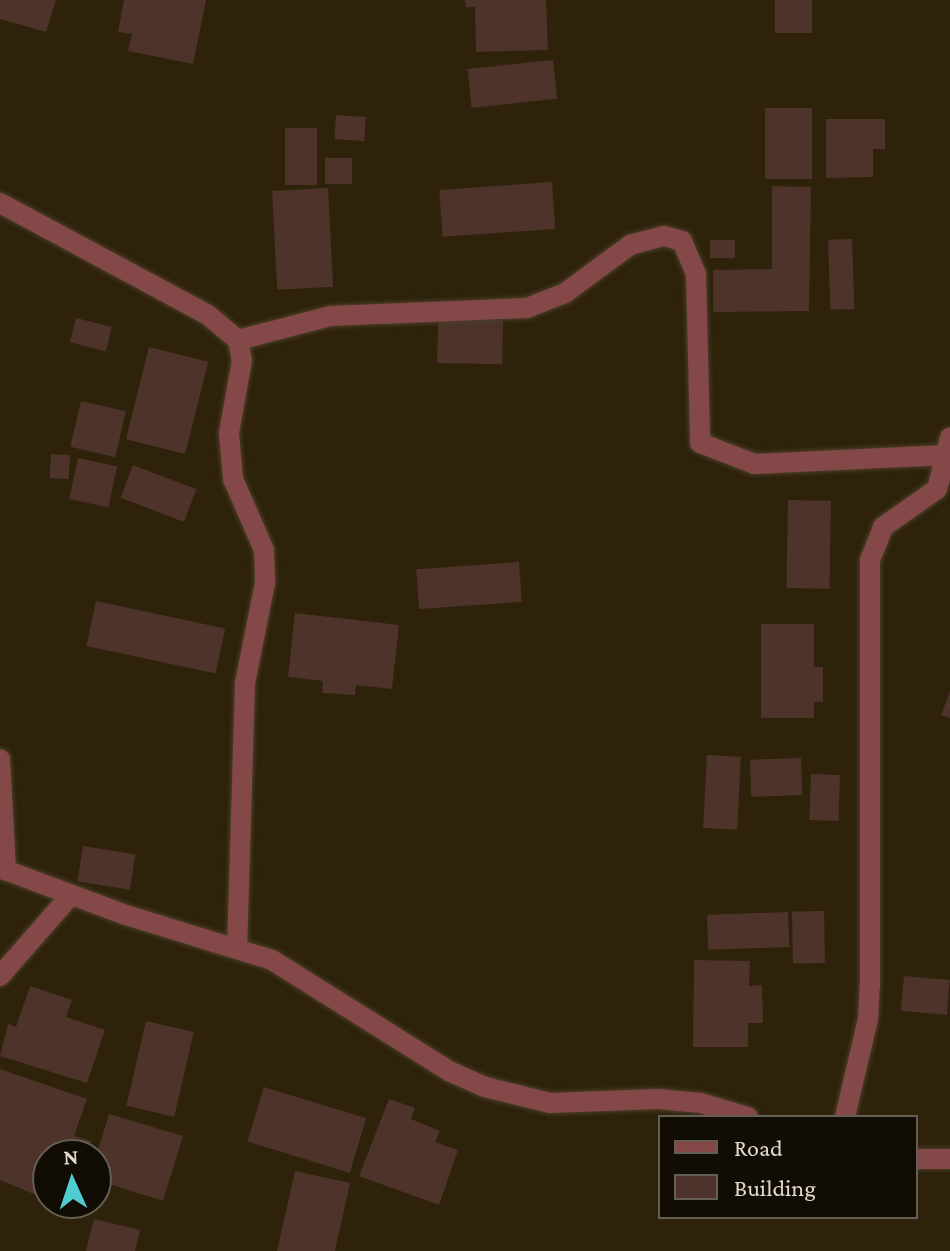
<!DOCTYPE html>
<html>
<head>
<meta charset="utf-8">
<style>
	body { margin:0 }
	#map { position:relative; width:950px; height:1251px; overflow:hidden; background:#2e220a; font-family:"Crimson Pro",serif }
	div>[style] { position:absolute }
	.building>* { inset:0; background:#4d332a; transform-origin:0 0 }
	.roads { filter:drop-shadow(0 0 2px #4b3f29) drop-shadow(0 0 2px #4b3f29) }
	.minor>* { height:20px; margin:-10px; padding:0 10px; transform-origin:10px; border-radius:10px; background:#854848 }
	span { translate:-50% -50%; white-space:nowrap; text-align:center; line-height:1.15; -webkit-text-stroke:6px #110c04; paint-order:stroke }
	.legend { position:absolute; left:658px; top:1115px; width:260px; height:104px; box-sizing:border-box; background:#110c04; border:2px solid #655e54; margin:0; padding:10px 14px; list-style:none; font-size:24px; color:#e2dacc }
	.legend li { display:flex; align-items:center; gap:16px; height:40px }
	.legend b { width:40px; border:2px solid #655e54 }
	.north { position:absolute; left:32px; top:1139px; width:80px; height:80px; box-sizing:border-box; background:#110c04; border:2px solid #655e54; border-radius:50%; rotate:357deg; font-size:22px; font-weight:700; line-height:32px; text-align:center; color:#e2dacc }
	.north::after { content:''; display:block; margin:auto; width:28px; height:36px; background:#51ccd1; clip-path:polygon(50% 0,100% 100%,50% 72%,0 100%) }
</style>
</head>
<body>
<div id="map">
	<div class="building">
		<div style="clip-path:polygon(0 0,56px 0,46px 32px,0 19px)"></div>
		<div style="clip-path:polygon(124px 0,206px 0,193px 64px,128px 51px,132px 34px,118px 32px)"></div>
		<div style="clip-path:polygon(465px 0,546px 0,548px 50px,476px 52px,475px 7px,466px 7px)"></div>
		<div style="left:775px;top:0;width:37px;height:33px"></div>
		<div style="left:553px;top:60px;width:39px;height:86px;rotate:84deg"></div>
		<div style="left:765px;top:108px;width:47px;height:71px"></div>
		<div style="left:336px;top:115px;width:30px;height:24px;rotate:4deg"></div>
		<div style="clip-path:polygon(826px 119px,885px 119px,885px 149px,873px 149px,873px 177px,826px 178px)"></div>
		<div style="left:317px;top:128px;width:57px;height:32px;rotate:90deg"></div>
		<div style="left:325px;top:158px;width:27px;height:26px"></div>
		<div style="left:552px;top:182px;width:47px;height:113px;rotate:86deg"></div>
		<div style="clip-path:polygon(772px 186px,811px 187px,809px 311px,713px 312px,713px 270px,772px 269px)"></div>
		<div style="left:328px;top:188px;width:99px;height:56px;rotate:87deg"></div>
		<div style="left:852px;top:239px;width:70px;height:24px;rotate:88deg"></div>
		<div style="left:710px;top:240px;width:25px;height:18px"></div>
		<div style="left:76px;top:318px;width:37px;height:25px;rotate:14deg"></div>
		<div style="left:438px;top:319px;width:65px;height:44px;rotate:1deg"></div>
		<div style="left:149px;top:347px;width:61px;height:95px;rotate:14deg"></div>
		<div style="left:81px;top:401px;width:46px;height:47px;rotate:13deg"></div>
		<div style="left:51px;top:454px;width:19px;height:24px;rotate:3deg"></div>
		<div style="left:78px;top:458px;width:40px;height:42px;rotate:12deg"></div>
		<div style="left:133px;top:465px;width:68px;height:35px;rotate:21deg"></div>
		<div style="left:788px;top:500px;width:43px;height:88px;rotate:1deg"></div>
		<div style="left:519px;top:562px;width:40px;height:103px;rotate:86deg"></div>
		<div style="left:96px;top:601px;width:132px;height:46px;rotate:12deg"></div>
		<div style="clip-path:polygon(295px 613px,399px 625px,392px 689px,356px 685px,355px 695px,322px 693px,323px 681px,288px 677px)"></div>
		<div style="clip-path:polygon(761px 624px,814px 624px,814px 667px,823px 667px,823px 702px,814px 702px,814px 718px,761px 718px)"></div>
		<div style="clip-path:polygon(950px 691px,950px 718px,941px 715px)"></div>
		<div style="left:707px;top:755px;width:34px;height:73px;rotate:3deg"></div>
		<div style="left:801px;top:758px;width:37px;height:51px;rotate:88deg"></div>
		<div style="left:811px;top:774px;width:29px;height:46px;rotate:2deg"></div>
		<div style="left:83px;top:846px;width:53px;height:36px;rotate:9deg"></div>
		<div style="left:824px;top:911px;width:52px;height:32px;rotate:89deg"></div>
		<div style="left:788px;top:912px;width:35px;height:81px;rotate:88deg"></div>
		<div style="clip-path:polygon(694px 960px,750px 961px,749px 986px,762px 985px,763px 1023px,748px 1023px,748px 1047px,693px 1047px)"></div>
		<div style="left:904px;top:976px;width:46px;height:35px;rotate:5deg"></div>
		<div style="clip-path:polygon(30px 986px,72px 1000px,66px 1017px,105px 1030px,87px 1083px,0 1056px,8px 1024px,16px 1027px)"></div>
		<div style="left:146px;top:1021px;width:49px;height:87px;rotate:13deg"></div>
		<div style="clip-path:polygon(0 1069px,87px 1099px,74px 1136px,91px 1141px,86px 1155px,48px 1155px,48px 1181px,41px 1197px,0 1180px)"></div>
		<div style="left:264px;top:1087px;width:107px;height:57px;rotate:17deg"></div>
		<div style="clip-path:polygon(389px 1099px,415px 1108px,411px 1119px,440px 1131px,435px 1142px,458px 1150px,439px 1205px,359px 1176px)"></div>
		<div style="clip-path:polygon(109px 1114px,183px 1136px,163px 1201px,96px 1180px,96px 1156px)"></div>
		<div style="clip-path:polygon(295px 1171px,350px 1183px,335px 1251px,277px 1251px)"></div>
		<div style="clip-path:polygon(94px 1219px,140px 1230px,135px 1251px,86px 1251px)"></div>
	</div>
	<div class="roads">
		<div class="minor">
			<div style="left:0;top:203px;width:236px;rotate:28.3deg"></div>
			<div style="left:208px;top:315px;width:39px;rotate:40deg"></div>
			<div style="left:238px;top:340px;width:20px;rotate:79deg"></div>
			<div style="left:242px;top:360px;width:74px;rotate:100.1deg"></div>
			<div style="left:229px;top:433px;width:46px;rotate:85deg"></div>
			<div style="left:233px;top:479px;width:77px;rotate:66.4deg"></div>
			<div style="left:264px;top:550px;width:33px;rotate:88deg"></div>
			<div style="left:265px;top:583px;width:102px;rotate:101.3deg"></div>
			<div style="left:245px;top:683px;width:263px;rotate:91.7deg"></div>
			<div style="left:238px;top:340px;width:95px;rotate:-14.6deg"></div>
			<div style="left:330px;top:316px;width:197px;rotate:-2.3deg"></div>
			<div style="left:527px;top:308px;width:41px;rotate:-21.5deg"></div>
			<div style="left:565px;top:293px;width:81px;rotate:-36.4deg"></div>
			<div style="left:630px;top:245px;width:35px;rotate:-15deg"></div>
			<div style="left:664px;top:236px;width:19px;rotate:16deg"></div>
			<div style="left:682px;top:241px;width:36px;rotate:67deg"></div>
			<div style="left:696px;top:274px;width:169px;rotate:88.6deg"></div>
			<div style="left:700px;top:443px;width:59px;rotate:20.9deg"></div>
			<div style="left:755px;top:464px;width:191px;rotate:-2.7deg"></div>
			<div style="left:946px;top:455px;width:18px;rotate:-77deg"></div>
			<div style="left:0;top:759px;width:112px;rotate:86.9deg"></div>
			<div style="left:0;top:868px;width:134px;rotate:20.5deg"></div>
			<div style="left:126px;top:915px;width:153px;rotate:17.1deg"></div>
			<div style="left:272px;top:960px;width:209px;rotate:32.1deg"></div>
			<div style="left:449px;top:1071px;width:39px;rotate:24deg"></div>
			<div style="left:485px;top:1087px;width:67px;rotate:13.8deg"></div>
			<div style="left:550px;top:1103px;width:108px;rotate:-2.1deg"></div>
			<div style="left:658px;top:1099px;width:43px;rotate:5.3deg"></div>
			<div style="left:701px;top:1103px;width:49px;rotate:16.6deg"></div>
			<div style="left:0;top:976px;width:108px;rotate:-48.8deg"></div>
			<div style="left:845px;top:1117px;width:101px;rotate:-76.8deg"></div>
			<div style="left:868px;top:1019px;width:33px;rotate:-87deg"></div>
			<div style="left:870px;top:986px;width:426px;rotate:-90deg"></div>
			<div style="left:870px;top:560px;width:35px;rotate:-68deg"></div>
			<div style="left:883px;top:527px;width:66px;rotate:-35.1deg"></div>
			<div style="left:937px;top:489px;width:35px;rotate:-75deg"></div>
			<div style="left:916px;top:1159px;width:34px"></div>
		</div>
	</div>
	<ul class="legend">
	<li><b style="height:10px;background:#854848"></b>Road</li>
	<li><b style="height:22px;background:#4d332a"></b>Building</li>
	</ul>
	<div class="north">N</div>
</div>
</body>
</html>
